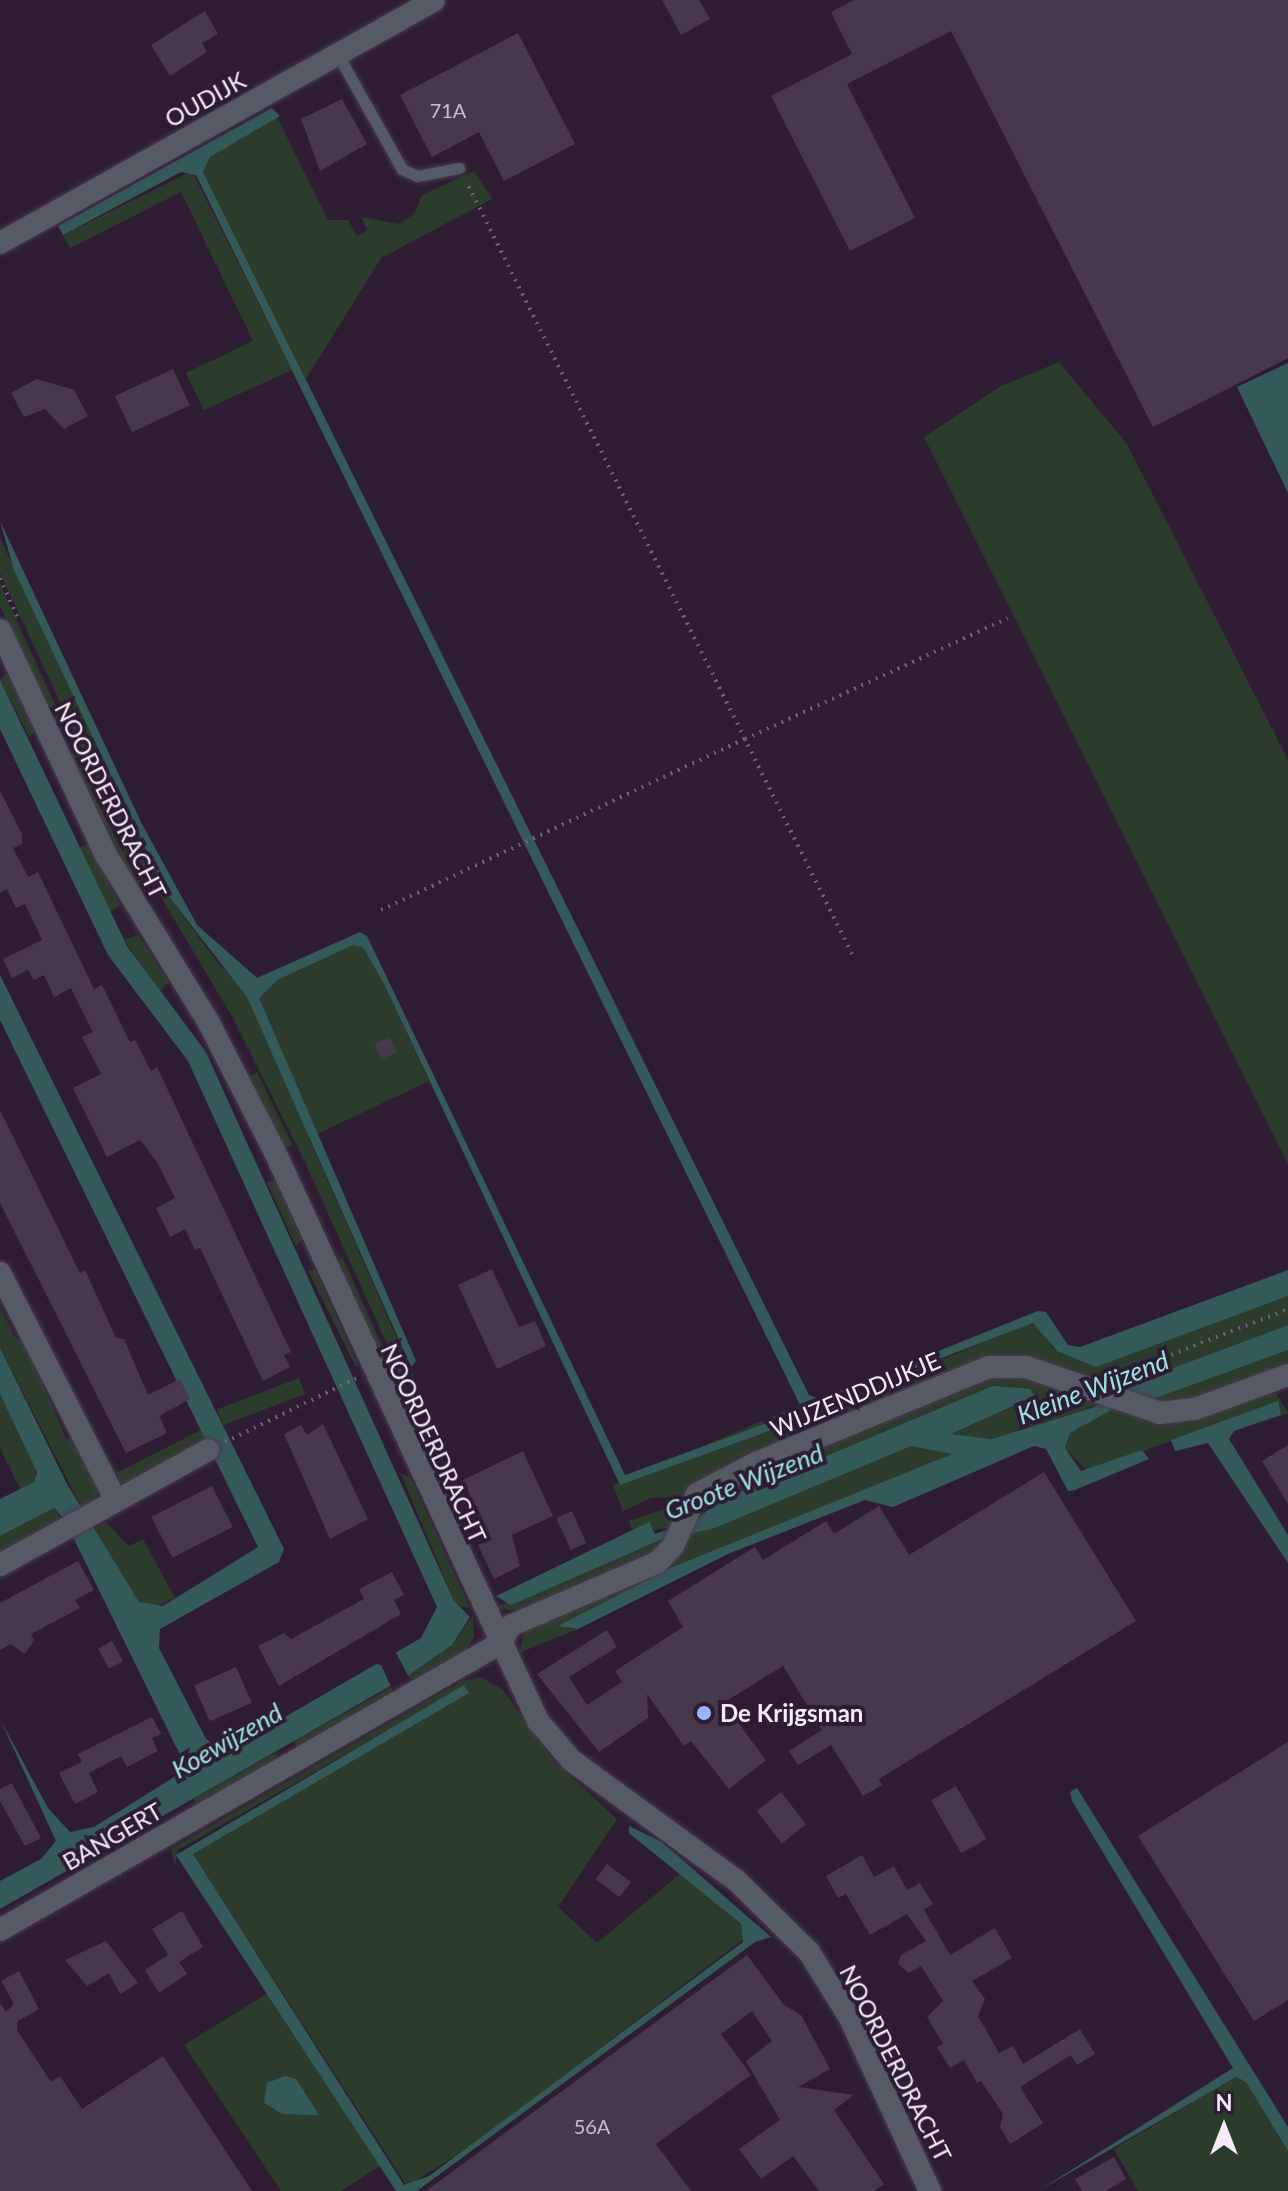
<!DOCTYPE html>
<html>
<head>
<meta charset="utf-8">
<style>
	body { margin:0 }
	#map { position:relative; width:1288px; height:2191px; overflow:hidden; background:#2e1d32; font-family:Lato,sans-serif }
	div>[style] { position:absolute }
	.green>* { inset:0; background:#2c3c2c; transform-origin:0 0 }
	.water>* { inset:0; background:#355a5a }
	.pier>* { inset:0; background:#2e1d32 }
	.building>* { inset:0; background:#48384c; transform-origin:0 0 }
	.path>* { height:4px; margin-top:-2px; transform-origin:0; background:repeating-linear-gradient(90deg,#706174 0 2px,transparent 0 8px) }
	.roads { filter:drop-shadow(0 0 2px #4a3a4e) drop-shadow(0 0 2px #4a3a4e) }
	.service>* { height:11px; margin:-5.5px; padding:0 5.5px; transform-origin:5.5px; border-radius:5.5px; background:#555a65 }
	.minor>* { height:22px; margin:-11px; padding:0 11px; transform-origin:11px; border-radius:11px; background:#555a65 }
	.tertiary>* { height:22px; margin:-11px; padding:0 11px; transform-origin:11px; border-radius:11px; background:#555a65 }
	.dots>* { width:22px; height:22px; translate:-50% -50%; box-sizing:border-box; border:4px solid #2e1d32; border-radius:50% }
	span { translate:-50% -50%; white-space:nowrap; text-align:center; line-height:1.15; -webkit-text-stroke:8px #2e1d32; paint-order:stroke }
	.number-label { font-size:20px; color:#cbbece }
	.number-label span { -webkit-text-stroke-width:0 }
	.street-label { font-size:24px; color:#f7ebfa }
	.poi-label { font-size:24px; color:#f7ebfa; font-weight:700 }
	.left { translate:0 -50%; text-align:left }
	.water-label { font-size:26px; color:#9ae2e4; font-style:italic }
	.north { position:absolute; left:1184px; top:2087px; width:80px; height:80px; -webkit-text-stroke:6px #2e1d32; paint-order:stroke; rotate:0deg; font-size:22px; font-weight:700; line-height:32px; text-align:center; color:#f7ebfa }
	.north::after { content:''; display:block; margin:auto; width:28px; height:36px; background:#f7ebfa; clip-path:polygon(50% 0,100% 100%,50% 72%,0 100%) }
</style>
</head>
<body>
<div id="map">
	<div class="green">
		<div style="clip-path:polygon(277px 117px,328px 220px,348px 220px,357px 236px,368px 230px,361px 217px,399px 224px,414px 214px,422px 195px,474px 171px,492px 199px,381px 258px,306px 379px,203px 172px,210px 157px)"></div>
		<div style="clip-path:polygon(192px 171px,292px 370px,204px 410px,186px 373px,253px 341px,181px 192px,70px 248px,63px 235px)"></div>
		<div style="clip-path:polygon(1059px 362px,1127px 444px,1288px 760px,1288px 1164px,924px 437px,1001px 386px)"></div>
		<div style="clip-path:polygon(0 538px,167px 894px,215px 959px,243px 989px,363px 938px,429px 1081px,309px 1138px,414px 1377px,394px 1382px,384px 1369px,392px 1355px,303px 1158px,233px 1018px,116px 822px,0 573px)"></div>
		<div style="clip-path:polygon(0 584px,64px 724px,55px 728px,0 606px)"></div>
		<div style="clip-path:polygon(7px 672px,35px 732px,29px 737px,0 680px)"></div>
		<div style="left:77px;top:751px;width:160px;height:12px;rotate:63deg"></div>
		<div style="clip-path:polygon(89px 845px,120px 905px,110px 912px,79px 847px)"></div>
		<div style="clip-path:polygon(138px 935px,169px 982px,160px 991px,124px 940px)"></div>
		<div style="left:257px;top:1072px;width:81px;height:9px;rotate:64deg"></div>
		<div style="clip-path:polygon(275px 1179px,302px 1240px,296px 1246px,267px 1183px)"></div>
		<div style="clip-path:polygon(342px 1256px,384px 1350px,378px 1358px,336px 1266px)"></div>
		<div style="clip-path:polygon(315px 1269px,358px 1365px,356px 1367px,308px 1271px)"></div>
		<div style="clip-path:polygon(1288px 1296px,1288px 1325px,1138px 1381px,1118px 1395px,1025px 1360px,694px 1485px,684px 1496px,651px 1498px,623px 1511px,613px 1485px,801px 1404px,809px 1414px,1029px 1324px,1042px 1327px,1052px 1347px,1096px 1367px)"></div>
		<div style="clip-path:polygon(0 1307px,15px 1337px,23px 1339px,66px 1438px,74px 1441px,99px 1489px,95px 1500px,82px 1508px,0 1348px)"></div>
		<div style="clip-path:polygon(1288px 1350px,1288px 1368px,1172px 1407px,1136px 1395px)"></div>
		<div style="clip-path:polygon(1008px 1372px,1101px 1404px,992px 1439px,951px 1434px,1032px 1398px,775px 1478px,703px 1509px,696px 1520px,704px 1497px)"></div>
		<div style="left:299px;top:1378px;width:17px;height:88px;rotate:69deg"></div>
		<div style="clip-path:polygon(1268px 1391px,1276px 1393px,1288px 1413px,1237px 1432px,1281px 1415px,1171px 1441px,1087px 1471px,1065px 1448px,1070px 1433px,1109px 1408px,1159px 1422px)"></div>
		<div style="clip-path:polygon(0 1394px,37px 1468px,34px 1482px,20px 1489px,0 1448px)"></div>
		<div style="clip-path:polygon(205px 1428px,212px 1443px,121px 1484px,116px 1473px)"></div>
		<div style="clip-path:polygon(911px 1445px,952px 1454px,670px 1568px,565px 1628px,578px 1629px,519px 1653px,524px 1631px,686px 1532px,715px 1528px)"></div>
		<div style="clip-path:polygon(401px 1474px,410px 1477px,470px 1608px,456px 1606px)"></div>
		<div style="clip-path:polygon(54px 1508px,61px 1520px,0 1553px,0 1536px)"></div>
		<div style="clip-path:polygon(664px 1509px,675px 1517px,671px 1528px,633px 1531px,629px 1521px)"></div>
		<div style="clip-path:polygon(106px 1522px,129px 1546px,143px 1539px,175px 1598px,152px 1608px,139px 1602px,94px 1529px)"></div>
		<div style="clip-path:polygon(667px 1538px,653px 1555px,519px 1611px,493px 1608px)"></div>
		<div style="clip-path:polygon(473px 1616px,474px 1638px,465px 1652px,417px 1680px,406px 1677px,452px 1645px)"></div>
		<div style="clip-path:polygon(481px 1677px,503px 1690px,554px 1761px,617px 1819px,558px 1907px,597px 1943px,681px 1873px,741px 1925px,745px 1938px,468px 2148px,407px 2186px,193px 1854px,468px 1693px,465px 1686px,178px 1850px,175px 1865px,171px 1849px,462px 1681px)"></div>
		<div style="clip-path:polygon(393px 1686px,390px 1696px,298px 1748px,294px 1741px)"></div>
		<div style="clip-path:polygon(281px 1749px,275px 1754px,279px 1760px,198px 1806px,193px 1799px)"></div>
		<div style="clip-path:polygon(268px 1993px,380px 2166px,341px 2191px,281px 2191px,184px 2045px)"></div>
		<div style="clip-path:polygon(1235px 2077px,1246px 2082px,1288px 2151px,1288px 2191px,1138px 2191px,1114px 2149px)"></div>
	</div>
	<div class="water">
		<div style="clip-path:polygon(272px 108px,280px 116px,210px 157px,203px 172px,809px 1395px,819px 1399px,1038px 1311px,1046px 1312px,1068px 1345px,1080px 1347px,1288px 1270px,1288px 1296px,1096px 1367px,1057px 1351px,1033px 1323px,803px 1411px,196px 175px,181px 172px,63px 235px,58px 226px)"></div>
		<div style="clip-path:polygon(1288px 363px,1288px 493px,1237px 387px)"></div>
		<div style="clip-path:polygon(0 521px,141px 822px,197px 925px,257px 978px,360px 932px,367px 936px,625px 1475px,770px 1422px,774px 1429px,620px 1485px,384px 984px,363px 947px,353px 945px,277px 980px,259px 998px,416px 1361px,411px 1367px,247px 997px,167px 894px,14px 570px)"></div>
		<div style="clip-path:polygon(0 680px,127px 946px,206px 1052px,454px 1601px,470px 1617px,452px 1645px,406px 1677px,0 1909px,0 1881px,41px 1859px,56px 1841px,0 1719px,48px 1808px,70px 1832px,94px 1827px,187px 1769px,64px 1519px,54px 1508px,0 1536px,0 1499px,34px 1482px,37px 1472px,0 1394px,0 1348px,67px 1484px,139px 1602px,163px 1606px,258px 1547px,0 1020px,0 975px,284px 1549px,279px 1562px,160px 1629px,159px 1648px,206px 1739px,219px 1748px,247px 1739px,421px 1638px,437px 1607px,188px 1061px,108px 955px,0 729px)"></div>
		<div style="clip-path:polygon(1288px 1325px,1288px 1350px,1153px 1399px,1136px 1396px,1070px 1433px,1065px 1448px,1081px 1471px,1142px 1450px,1149px 1459px,1075px 1490px,1068px 1491px,1046px 1449px,1034px 1446px,893px 1507px,865px 1500px,730px 1553px,578px 1629px,558px 1626px,670px 1568px,952px 1454px,911px 1446px,715px 1528px,658px 1541px,511px 1605px,496px 1596px,649px 1522px,655px 1534px,696px 1520px,719px 1501px,993px 1386px,1030px 1389px,1035px 1396px,951px 1434px,992px 1439px,1094px 1407px,1138px 1381px)"></div>
		<div style="clip-path:polygon(1278px 1401px,1281px 1415px,1234px 1431px,1229px 1439px,1288px 1535px,1288px 1563px,1208px 1443px,1175px 1451px,1171px 1440px)"></div>
		<div style="clip-path:polygon(464px 1685px,469px 1693px,193px 1854px,404px 2185px,429px 2176px,743px 1942px,741px 1924px,629px 1833px,629px 1826px,662px 1842px,771px 1937px,755px 1942px,417px 2191px,396px 2191px,176px 1855px)"></div>
		<div style="clip-path:polygon(1077px 1788px,1288px 2127px,1288px 2151px,1246px 2082px,1236px 2077px,1038px 2191px,1233px 2068px,1072px 1801px,1070px 1792px)"></div>
		<div style="clip-path:polygon(285px 2076px,296px 2079px,319px 2115px,282px 2114px,264px 2103px,267px 2083px)"></div>
	</div>
	<div class="pier">
		<div style="clip-path:polygon(394px 1649px,410px 1679px,392px 1689px,381px 1665px,371px 1663px)"></div>
	</div>
	<div class="building">
		<div style="clip-path:polygon(662px 0,699px 0,710px 19px,681px 35px)"></div>
		<div style="clip-path:polygon(854px 0,1288px 0,1288px 358px,1153px 427px,951px 31px,847px 84px,915px 218px,850px 251px,771px 96px,852px 54px,831px 12px)"></div>
		<div style="clip-path:polygon(205px 11px,218px 34px,202px 43px,207px 52px,170px 76px,151px 45px)"></div>
		<div style="clip-path:polygon(518px 33px,575px 144px,504px 181px,479px 132px,432px 157px,400px 95px)"></div>
		<div style="clip-path:polygon(342px 99px,367px 144px,320px 171px,301px 119px)"></div>
		<div style="left:173px;top:369px;width:40px;height:64px;rotate:65deg"></div>
		<div style="clip-path:polygon(37px 379px,74px 390px,88px 416px,64px 429px,45px 409px,24px 417px,11px 393px)"></div>
		<div style="clip-path:polygon(0 791px,22px 834px,22px 844px,13px 848px,28px 877px,38px 872px,94px 989px,102px 985px,130px 1042px,135px 1040px,151px 1071px,157px 1067px,291px 1352px,284px 1355px,290px 1367px,263px 1381px,200px 1248px,195px 1250px,185px 1229px,170px 1237px,156px 1208px,175px 1198px,157px 1162px,140px 1140px,107px 1157px,73px 1088px,101px 1074px,82px 1037px,93px 1032px,71px 988px,54px 997px,44px 975px,34px 980px,28px 970px,12px 978px,3px 959px,42px 940px,25px 904px,16px 908px,7px 889px,0 893px)"></div>
		<div style="left:390px;top:1037px;width:17px;height:17px;rotate:66deg"></div>
		<div style="clip-path:polygon(0 1110px,80px 1273px,85px 1270px,116px 1338px,124px 1339px,148px 1395px,180px 1379px,190px 1399px,159px 1416px,167px 1433px,126px 1453px,0 1203px)"></div>
		<div style="clip-path:polygon(492px 1269px,519px 1327px,535px 1321px,546px 1346px,497px 1369px,458px 1285px)"></div>
		<div style="clip-path:polygon(323px 1424px,368px 1519px,330px 1539px,284px 1434px,301px 1425px,307px 1435px)"></div>
		<div style="clip-path:polygon(1288px 1445px,1288px 1504px,1262px 1461px)"></div>
		<div style="clip-path:polygon(523px 1451px,553px 1516px,512px 1535px,520px 1566px,494px 1579px,478px 1545px,490px 1539px,463px 1480px)"></div>
		<div style="clip-path:polygon(1044px 1472px,1136px 1621px,879px 1779px,882px 1785px,863px 1796px,831px 1745px,798px 1765px,789px 1751px,822px 1730px,783px 1666px,723px 1703px,766px 1760px,729px 1789px,691px 1741px,684px 1746px,647px 1694px,648px 1718px,599px 1752px,537px 1674px,607px 1630px,617px 1647px,569px 1677px,587px 1705px,622px 1682px,615px 1671px,683px 1627px,668px 1601px,755px 1547px,763px 1560px,826px 1521px,834px 1534px,879px 1506px,909px 1555px)"></div>
		<div style="left:212px;top:1486px;width:46px;height:68px;rotate:63deg"></div>
		<div style="left:572px;top:1511px;width:35px;height:17px;rotate:66deg"></div>
		<div style="clip-path:polygon(78px 1561px,94px 1590px,75px 1600px,80px 1608px,31px 1634px,34px 1640px,25px 1654px,11px 1644px,0 1650px,0 1603px)"></div>
		<div style="clip-path:polygon(392px 1572px,404px 1595px,394px 1600px,401px 1614px,279px 1686px,258px 1646px,284px 1633px,291px 1639px,364px 1599px,359px 1589px)"></div>
		<div style="left:112px;top:1641px;width:23px;height:16px;rotate:61deg"></div>
		<div style="left:236px;top:1667px;width:39px;height:46px;rotate:66deg"></div>
		<div style="clip-path:polygon(152px 1717px,161px 1734px,152px 1738px,158px 1751px,127px 1767px,121px 1756px,89px 1773px,98px 1792px,75px 1804px,59px 1773px,82px 1762px,78px 1754px)"></div>
		<div style="clip-path:polygon(1288px 1742px,1288px 2000px,1254px 2021px,1138px 1836px)"></div>
		<div style="clip-path:polygon(12px 1783px,41px 1838px,25px 1846px,0 1801px,0 1789px)"></div>
		<div style="left:956px;top:1786px;width:61px;height:29px;rotate:60deg"></div>
		<div style="left:781px;top:1792px;width:41px;height:31px;rotate:52deg"></div>
		<div style="clip-path:polygon(862px 1855px,874px 1877px,894px 1866px,907px 1890px,920px 1883px,933px 1904px,924px 1910px,950px 1955px,995px 1928px,1012px 1958px,972px 1981px,985px 1999px,978px 2016px,999px 2053px,1013px 2046px,1023px 2064px,1080px 2029px,1095px 2054px,1077px 2065px,1071px 2055px,1020px 2087px,1043px 2123px,1010px 2144px,1000px 2127px,1003px 2114px,981px 2081px,977px 2083px,964px 2060px,950px 2068px,937px 2047px,943px 2044px,927px 2017px,943px 2001px,921px 1966px,909px 1973px,898px 1964px,901px 1955px,926px 1941px,907px 1914px,870px 1935px,846px 1894px,838px 1898px,826px 1876px)"></div>
		<div style="left:607px;top:1864px;width:30px;height:19px;rotate:37deg"></div>
		<div style="clip-path:polygon(182px 1911px,203px 1947px,179px 1962px,187px 1974px,159px 1993px,145px 1970px,168px 1955px,152px 1929px)"></div>
		<div style="clip-path:polygon(106px 1941px,138px 1983px,120px 1994px,109px 1973px,87px 1986px,65px 1960px)"></div>
		<div style="clip-path:polygon(747px 1955px,784px 2005px,801px 2015px,830px 2069px,798px 2087px,854px 2095px,834px 2110px,884px 2184px,874px 2191px,819px 2191px,793px 2156px,761px 2179px,739px 2149px,780px 2120px,746px 2061px,772px 2041px,752px 2011px,721px 2034px,751px 2075px,656px 2144px,691px 2191px,426px 2191px)"></div>
		<div style="clip-path:polygon(19px 1971px,39px 2009px,18px 2021px,17px 2030px,51px 2082px,60px 2076px,82px 2109px,163px 2056px,252px 2191px,0 2191px,0 2003px,6px 2012px,14px 2004px,1px 1981px)"></div>
		<div style="clip-path:polygon(1114px 2157px,1126px 2179px,1106px 2191px,1082px 2191px,1075px 2179px)"></div>
	</div>
	<div class="path">
		<div style="left:0;top:578px;width:42px;rotate:65.9deg"></div>
		<div style="left:381px;top:910px;width:402px;rotate:-25.2deg"></div>
		<div style="left:745px;top:739px;width:624px;rotate:-116.57deg"></div>
		<div style="left:852px;top:954px;width:240px;rotate:-116.5deg"></div>
		<div style="left:745px;top:739px;width:289px;rotate:-24.7deg"></div>
		<div style="left:1119px;top:1375px;width:181px;rotate:-21.3deg"></div>
		<div style="left:225px;top:1442px;width:147px;rotate:-25.9deg"></div>
	</div>
	<div class="roads">
		<div class="service">
			<div style="left:338px;top:55px;width:131px;rotate:60.7deg"></div>
			<div style="left:402px;top:169px;width:17px;rotate:25deg"></div>
			<div style="left:417px;top:176px;width:43px;rotate:-10.8deg"></div>
		</div>
		<div class="minor">
			<div style="left:0;top:1273px;width:254px;rotate:63deg"></div>
			<div style="left:0;top:1565px;width:238px;rotate:-28.9deg"></div>
			<div style="left:0;top:1930px;width:575px;rotate:-29.82deg"></div>
			<div style="left:499px;top:1644px;width:23px;rotate:-56deg"></div>
			<div style="left:512px;top:1625px;width:159px;rotate:-23.3deg"></div>
			<div style="left:658px;top:1562px;width:22px;rotate:-47deg"></div>
			<div style="left:673px;top:1546px;width:57px;rotate:-65.2deg"></div>
			<div style="left:697px;top:1494px;width:67px;rotate:-27.7deg"></div>
			<div style="left:756px;top:1463px;width:252px;rotate:-22.4deg"></div>
			<div style="left:989px;top:1367px;width:37px"></div>
			<div style="left:1026px;top:1367px;width:142px;rotate:18.9deg"></div>
			<div style="left:1160px;top:1413px;width:35px;rotate:-7deg"></div>
			<div style="left:1195px;top:1409px;width:99px;rotate:-20.1deg"></div>
		</div>
		<div class="tertiary">
			<div style="left:0;top:243px;width:497px;rotate:-29.2deg"></div>
			<div style="left:0;top:630px;width:249px;rotate:64.8deg"></div>
			<div style="left:106px;top:855px;width:199px;rotate:58.5deg"></div>
			<div style="left:210px;top:1025px;width:140px;rotate:62.9deg"></div>
			<div style="left:274px;top:1150px;width:629px;rotate:65.19deg"></div>
			<div style="left:538px;top:1721px;width:51px;rotate:49.8deg"></div>
			<div style="left:571px;top:1760px;width:205px;rotate:36.1deg"></div>
			<div style="left:737px;top:1881px;width:101px;rotate:44.6deg"></div>
			<div style="left:809px;top:1952px;width:78px;rotate:58.2deg"></div>
			<div style="left:850px;top:2018px;width:191px;rotate:65.2deg"></div>
		</div>
	</div>
	<div class="dots">
		<div style="left:704px;top:1713px;background:#97b6fd"></div>
	</div>
	<div class="number-label">
		<span style="left:448px;top:110px">71A</span>
		<span style="left:592px;top:2126px">56A</span>
	</div>
	<div class="street-label">
		<span style="left:205px;top:99px;rotate:-29deg">OUDIJK</span>
		<span style="left:111px;top:800px;rotate:63deg">NOORDERDRACHT</span>
		<span style="left:855px;top:1394px;rotate:-23deg">WIJZENDDIJKJE</span>
		<span style="left:434px;top:1443px;rotate:65deg">NOORDERDRACHT</span>
		<span style="left:112px;top:1836px;rotate:-30deg">BANGERT</span>
		<span style="left:896px;top:2063px;rotate:63deg">NOORDERDRACHT</span>
	</div>
	<div class="poi-label">
		<span class="left" style="left:720px;top:1713px">De Krijgsman</span>
	</div>
	<div class="water-label">
		<span style="left:1093px;top:1388px;rotate:-21deg">Kleine Wijzend</span>
		<span style="left:744px;top:1482px;rotate:-21deg">Groote Wijzend</span>
		<span style="left:227px;top:1741px;rotate:-30deg">Koewijzend</span>
	</div>
	<div class="north">N</div>
</div>
</body>
</html>
